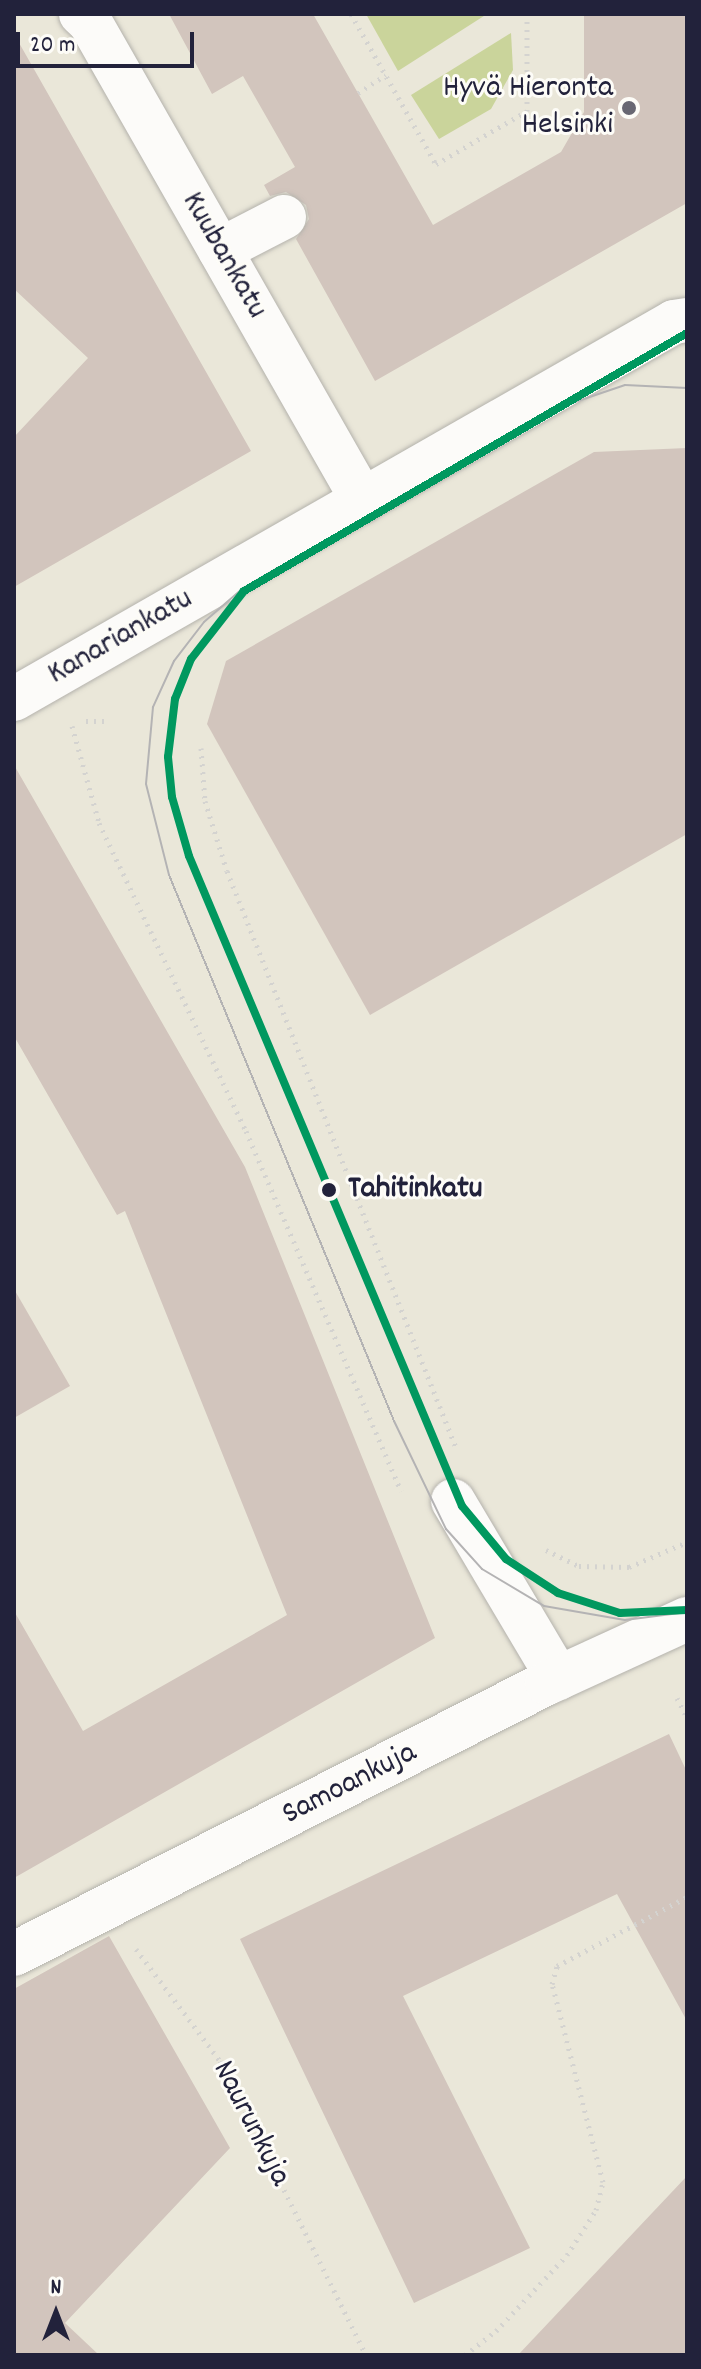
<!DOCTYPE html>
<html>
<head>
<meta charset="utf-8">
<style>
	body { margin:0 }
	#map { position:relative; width:701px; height:2369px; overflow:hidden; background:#eae7d9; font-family:Dekko,sans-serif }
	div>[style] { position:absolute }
	.green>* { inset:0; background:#cad49b }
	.building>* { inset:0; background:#d2c5bd }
	.path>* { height:5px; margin-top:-2.5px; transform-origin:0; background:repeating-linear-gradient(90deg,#d4d3d0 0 2px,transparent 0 8px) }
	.roads { filter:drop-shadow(0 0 2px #b4b2ac) drop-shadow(0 0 2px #b4b2ac) }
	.minor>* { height:44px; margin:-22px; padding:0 22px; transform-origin:22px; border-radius:22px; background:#fcfbf9 }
	.tram>* { height:2px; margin:-1px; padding:0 1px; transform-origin:1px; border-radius:1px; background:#b4b3b4 }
	.tram-1>* { height:8px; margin:-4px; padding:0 4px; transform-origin:4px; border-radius:4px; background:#00985f }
	.dots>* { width:22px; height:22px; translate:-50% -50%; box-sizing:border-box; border:4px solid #fdfcf7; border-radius:50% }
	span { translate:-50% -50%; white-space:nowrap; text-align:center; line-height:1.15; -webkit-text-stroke:6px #fdfcf7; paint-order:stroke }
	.poi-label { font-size:32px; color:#22223b }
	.right { translate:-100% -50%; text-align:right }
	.street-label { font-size:32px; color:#22223b }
	.stop-label { font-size:32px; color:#22223b; font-weight:700 }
	.left { translate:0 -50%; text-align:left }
	.frame { position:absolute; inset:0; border:16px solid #22223b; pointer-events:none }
	.north { position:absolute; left:16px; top:2273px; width:80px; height:80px; -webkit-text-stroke:6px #fdfcf7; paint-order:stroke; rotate:0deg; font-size:22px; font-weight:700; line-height:32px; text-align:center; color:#22223b }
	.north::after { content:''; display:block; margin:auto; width:28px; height:36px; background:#22223b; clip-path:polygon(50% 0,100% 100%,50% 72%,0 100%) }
	.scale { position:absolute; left:16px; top:32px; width:178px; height:36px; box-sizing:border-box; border:4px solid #22223b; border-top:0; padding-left:10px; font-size:24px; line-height:28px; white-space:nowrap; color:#22223b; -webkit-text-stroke:6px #fdfcf7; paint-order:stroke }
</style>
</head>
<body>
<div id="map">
	<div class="green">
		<div style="clip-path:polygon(366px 14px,487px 14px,398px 71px)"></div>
		<div style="clip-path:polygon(511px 33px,513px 70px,491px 109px,439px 139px,411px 95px)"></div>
	</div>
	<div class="building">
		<div style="clip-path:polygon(169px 14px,313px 14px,433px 225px,561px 152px,584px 112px,584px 14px,687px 14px,687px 203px,375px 381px,296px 239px,309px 219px,306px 205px,286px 192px,270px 196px,264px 185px,295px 167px,243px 76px,212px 94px)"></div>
		<div style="clip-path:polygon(14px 34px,251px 451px,14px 587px,14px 437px,88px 358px,14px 289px)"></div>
		<div style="clip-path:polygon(687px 448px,687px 834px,370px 1015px,207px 724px,226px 661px,594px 452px)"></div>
		<div style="clip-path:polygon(14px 765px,245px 1167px,435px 1638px,14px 1878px,14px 1611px,83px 1731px,287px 1615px,125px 1211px,117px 1215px,14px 1036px)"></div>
		<div style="clip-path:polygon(14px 1289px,70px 1386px,14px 1418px)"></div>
		<div style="clip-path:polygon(669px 1734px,687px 1772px,687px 2021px,617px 1894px,403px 1996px,530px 2248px,414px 2303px,240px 1939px)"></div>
		<div style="clip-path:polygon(109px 1936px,230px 2148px,65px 2323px,99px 2355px,14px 2355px,14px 1989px)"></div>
		<div style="clip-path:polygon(687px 2176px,687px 2355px,518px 2355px)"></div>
	</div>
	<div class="path">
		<div style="left:351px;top:14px;width:172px;rotate:60.5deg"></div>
		<div style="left:436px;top:164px;width:105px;rotate:-30.2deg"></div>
		<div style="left:527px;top:111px;width:97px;rotate:-90deg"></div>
		<div style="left:358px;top:93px;width:33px;rotate:-33deg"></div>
		<div style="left:86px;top:721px;width:20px"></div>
		<div style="left:72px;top:726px;width:101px;rotate:74.4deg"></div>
		<div style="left:99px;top:823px;width:341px;rotate:64.5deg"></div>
		<div style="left:246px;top:1131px;width:392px;rotate:66.7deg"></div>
		<div style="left:201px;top:748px;width:53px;rotate:85.7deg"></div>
		<div style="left:205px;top:801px;width:73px;rotate:72.6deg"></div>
		<div style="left:227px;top:871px;width:623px;rotate:68.34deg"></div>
		<div style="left:546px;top:1550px;width:37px;rotate:26deg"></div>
		<div style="left:579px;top:1566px;width:50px;rotate:1.1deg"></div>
		<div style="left:629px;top:1567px;width:63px;rotate:-23.3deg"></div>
		<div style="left:677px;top:1698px;width:22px;rotate:63deg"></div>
		<div style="left:136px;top:1949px;width:140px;rotate:53.1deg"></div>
		<div style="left:220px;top:2061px;width:328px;rotate:63.6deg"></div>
		<div style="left:465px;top:2355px;width:39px;rotate:-38deg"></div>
		<div style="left:496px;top:2331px;width:104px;rotate:-46.9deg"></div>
		<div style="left:567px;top:2255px;width:54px;rotate:-57.2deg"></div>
		<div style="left:596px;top:2210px;width:29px;rotate:-76deg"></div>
		<div style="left:603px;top:2182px;width:204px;rotate:-104.4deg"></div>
		<div style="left:552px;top:1984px;width:19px;rotate:-74deg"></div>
		<div style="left:557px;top:1966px;width:147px;rotate:-28deg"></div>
	</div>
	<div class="roads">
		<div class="minor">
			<div style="left:81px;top:14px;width:12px;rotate:42deg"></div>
			<div style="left:90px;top:22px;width:551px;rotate:60.32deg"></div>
			<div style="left:220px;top:250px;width:72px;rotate:-27.3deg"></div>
			<div style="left:14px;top:699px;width:760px;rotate:-29.74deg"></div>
			<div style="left:674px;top:322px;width:13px;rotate:-9deg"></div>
			<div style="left:453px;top:1501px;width:206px;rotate:59.3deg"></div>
			<div style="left:14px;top:1954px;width:598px;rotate:-26.95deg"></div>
			<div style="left:547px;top:1683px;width:154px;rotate:-24.6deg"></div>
		</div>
	</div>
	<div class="tram">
		<div style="left:554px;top:409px;width:75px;rotate:-18.7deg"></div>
		<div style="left:625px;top:385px;width:62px;rotate:2.8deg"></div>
		<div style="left:279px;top:567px;width:43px;rotate:149.3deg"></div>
		<div style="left:242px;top:589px;width:50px;rotate:139deg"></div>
		<div style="left:204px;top:622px;width:49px;rotate:127.6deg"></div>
		<div style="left:174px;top:661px;width:51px;rotate:114.5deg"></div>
		<div style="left:153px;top:707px;width:77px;rotate:95.2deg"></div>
		<div style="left:146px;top:784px;width:94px;rotate:75.8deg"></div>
		<div style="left:169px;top:875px;width:591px;rotate:67.6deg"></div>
		<div style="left:394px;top:1421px;width:120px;rotate:64.3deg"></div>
		<div style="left:446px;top:1529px;width:54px;rotate:48deg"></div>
		<div style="left:482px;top:1569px;width:72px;rotate:30.8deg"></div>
		<div style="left:544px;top:1606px;width:82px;rotate:9.8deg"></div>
		<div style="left:625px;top:1620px;width:63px;rotate:-7.4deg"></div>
	</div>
	<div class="tram-1">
		<div style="left:687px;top:333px;width:513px;rotate:149.78deg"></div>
		<div style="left:244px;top:591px;width:86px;rotate:127.9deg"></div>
		<div style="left:191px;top:659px;width:43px;rotate:111.8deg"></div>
		<div style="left:175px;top:699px;width:58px;rotate:96.9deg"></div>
		<div style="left:168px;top:757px;width:40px;rotate:84.3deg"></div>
		<div style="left:172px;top:797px;width:61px;rotate:73.9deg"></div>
		<div style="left:189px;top:856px;width:705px;rotate:67.22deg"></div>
		<div style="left:462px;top:1506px;width:69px;rotate:50.3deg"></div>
		<div style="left:506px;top:1559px;width:62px;rotate:33.2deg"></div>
		<div style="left:558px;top:1593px;width:65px;rotate:17.9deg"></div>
		<div style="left:620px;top:1613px;width:67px;rotate:-2.6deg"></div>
	</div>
	<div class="dots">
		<div style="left:629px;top:108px;background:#686772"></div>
		<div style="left:329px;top:1190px;background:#22223b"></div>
	</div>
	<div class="poi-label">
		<span class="right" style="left:613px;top:108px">Hyvä Hieronta<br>Helsinki</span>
	</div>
	<div class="street-label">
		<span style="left:223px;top:256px;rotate:60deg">Kuubankatu</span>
		<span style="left:121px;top:638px;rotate:-30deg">Kanariankatu</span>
		<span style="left:350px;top:1785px;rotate:-27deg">Samoankuja</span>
		<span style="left:250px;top:2124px;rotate:63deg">Naurunkuja</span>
	</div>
	<div class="stop-label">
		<span class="left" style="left:348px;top:1190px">Tahitinkatu</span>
	</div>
	<div class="frame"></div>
	<div class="north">N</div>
	<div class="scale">20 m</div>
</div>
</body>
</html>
